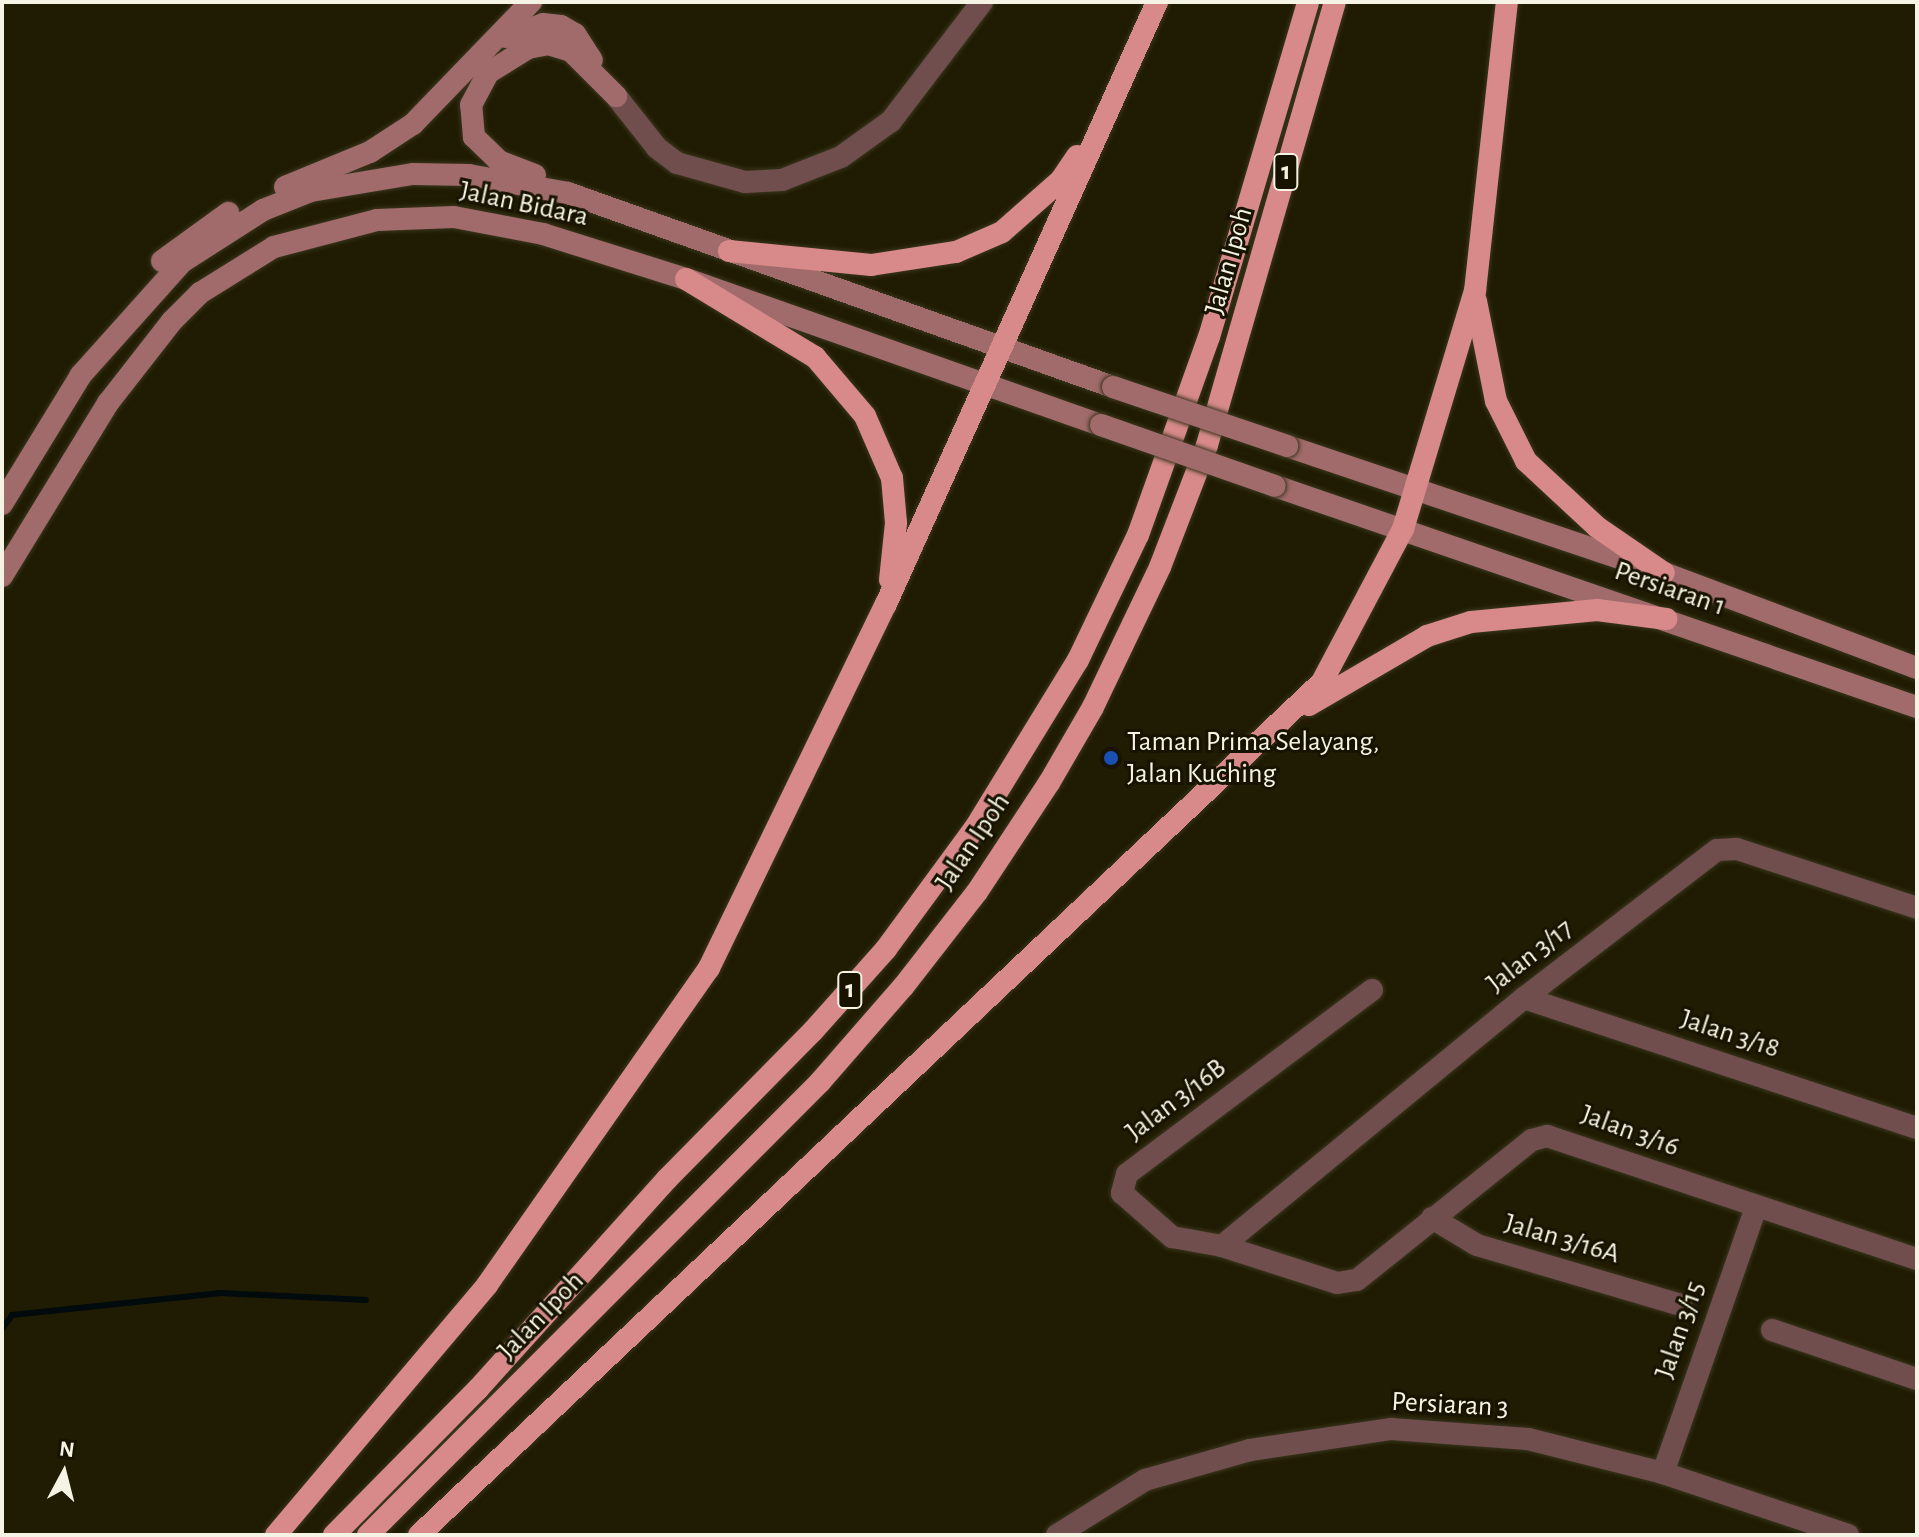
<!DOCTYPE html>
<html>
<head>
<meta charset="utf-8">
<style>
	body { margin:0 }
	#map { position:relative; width:1919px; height:1537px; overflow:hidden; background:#201c03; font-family:"Alegreya Sans",sans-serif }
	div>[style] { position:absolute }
	.stream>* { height:6px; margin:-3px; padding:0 3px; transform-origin:3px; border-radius:3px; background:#010a0c }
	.roads { filter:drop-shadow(0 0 2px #3a361e) drop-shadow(0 0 2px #3a361e) }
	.minor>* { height:22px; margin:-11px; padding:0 11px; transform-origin:11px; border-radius:11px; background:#714e4e }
	.tertiary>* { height:22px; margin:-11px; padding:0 11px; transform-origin:11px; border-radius:11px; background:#714e4e }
	.secondary>* { height:22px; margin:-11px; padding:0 11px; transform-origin:11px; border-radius:11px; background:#a16b6b }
	.trunk>* { height:22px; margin:-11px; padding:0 11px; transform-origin:11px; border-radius:11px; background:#d88a8b }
	.bridges { filter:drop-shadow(0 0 2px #3a361e) drop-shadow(0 0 2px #3a361e) }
	.secondary-bridge>* { height:22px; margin:-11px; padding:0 11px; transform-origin:11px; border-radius:11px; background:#a16b6b }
	.dots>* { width:22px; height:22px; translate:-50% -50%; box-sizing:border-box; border:4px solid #171300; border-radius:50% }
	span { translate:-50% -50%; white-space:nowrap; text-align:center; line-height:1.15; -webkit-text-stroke:6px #171300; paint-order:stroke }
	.shield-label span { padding:2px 6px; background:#171300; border:2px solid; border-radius:6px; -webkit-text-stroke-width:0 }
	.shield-label { font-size:26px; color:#f5f3e3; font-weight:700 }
	.street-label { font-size:28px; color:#f5f3e3 }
	.poi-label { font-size:28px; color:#f5f3e3 }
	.left { translate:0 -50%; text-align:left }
	.frame { position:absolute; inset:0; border:4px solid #f5f3e3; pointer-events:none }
	.north { position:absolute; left:24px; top:1433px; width:80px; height:80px; -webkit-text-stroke:6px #171300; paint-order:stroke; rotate:7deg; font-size:22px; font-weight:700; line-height:32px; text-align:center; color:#f5f3e3 }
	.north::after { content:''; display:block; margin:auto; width:28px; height:36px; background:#f5f3e3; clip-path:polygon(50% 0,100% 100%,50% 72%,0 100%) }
</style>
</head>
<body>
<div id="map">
	<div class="stream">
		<div style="left:2px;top:1329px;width:17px;rotate:-54deg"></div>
		<div style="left:12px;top:1315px;width:210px;rotate:-6deg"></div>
		<div style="left:221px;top:1293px;width:145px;rotate:2.8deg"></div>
	</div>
	<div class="roads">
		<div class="minor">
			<div style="left:616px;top:96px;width:66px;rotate:51.7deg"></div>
			<div style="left:657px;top:148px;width:25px;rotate:37deg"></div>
			<div style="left:677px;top:163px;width:71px;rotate:15.6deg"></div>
			<div style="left:745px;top:182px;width:37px;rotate:-3deg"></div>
			<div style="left:782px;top:180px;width:63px;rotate:-21.3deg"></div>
			<div style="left:841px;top:157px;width:62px;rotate:-35.8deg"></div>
			<div style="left:891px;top:121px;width:150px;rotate:-52.6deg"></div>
			<div style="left:1372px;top:990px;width:306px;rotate:143.1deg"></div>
			<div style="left:1127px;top:1174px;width:20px;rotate:105deg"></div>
			<div style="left:1122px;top:1193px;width:67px;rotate:41.3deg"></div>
			<div style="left:1172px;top:1237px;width:51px;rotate:10.2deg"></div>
			<div style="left:1222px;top:1246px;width:121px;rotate:17.8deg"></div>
			<div style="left:1337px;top:1283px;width:20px;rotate:-9deg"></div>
			<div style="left:1357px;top:1280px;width:224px;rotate:-38.7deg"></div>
			<div style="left:1532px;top:1140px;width:16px;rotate:-15deg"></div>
			<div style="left:1547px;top:1136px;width:390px;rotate:18.4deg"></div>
			<div style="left:1524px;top:998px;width:414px;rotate:18.3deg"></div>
			<div style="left:1432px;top:1218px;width:52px;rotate:31deg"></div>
			<div style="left:1477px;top:1245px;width:213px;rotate:16.4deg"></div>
			<div style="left:1222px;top:1246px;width:391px;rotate:-39.4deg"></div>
			<div style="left:1524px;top:998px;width:243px;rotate:-37.5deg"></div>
			<div style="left:1717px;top:850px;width:20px;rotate:-3deg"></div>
			<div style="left:1737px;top:849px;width:189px;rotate:18.1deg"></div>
			<div style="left:1772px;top:1330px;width:153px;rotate:18.7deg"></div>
			<div style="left:1663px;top:1473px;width:282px;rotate:-70.7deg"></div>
		</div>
		<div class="tertiary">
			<div style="left:1057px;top:1535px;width:104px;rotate:-32deg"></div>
			<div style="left:1145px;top:1480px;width:109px;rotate:-15.9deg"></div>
			<div style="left:1250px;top:1450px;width:143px;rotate:-8.5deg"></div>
			<div style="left:1391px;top:1429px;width:137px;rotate:4.2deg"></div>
			<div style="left:1528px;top:1439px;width:139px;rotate:14.1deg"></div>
			<div style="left:1663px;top:1473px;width:195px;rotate:18.5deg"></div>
		</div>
		<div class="secondary">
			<div style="left:506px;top:37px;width:39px;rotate:-19deg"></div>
			<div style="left:543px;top:24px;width:18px;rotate:6deg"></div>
			<div style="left:561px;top:26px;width:16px;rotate:30deg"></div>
			<div style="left:575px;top:34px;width:31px;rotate:57deg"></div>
			<div style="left:535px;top:175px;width:39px;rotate:-159deg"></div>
			<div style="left:499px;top:161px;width:35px;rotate:-136deg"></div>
			<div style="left:474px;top:137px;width:32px;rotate:-95deg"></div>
			<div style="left:471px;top:105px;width:36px;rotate:-62deg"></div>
			<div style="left:488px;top:73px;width:47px;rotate:-32deg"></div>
			<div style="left:528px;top:48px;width:20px;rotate:-11deg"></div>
			<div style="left:548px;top:44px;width:24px;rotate:17deg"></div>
			<div style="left:571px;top:51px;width:64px;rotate:45deg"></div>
			<div style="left:285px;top:187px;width:92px;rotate:-22.4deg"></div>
			<div style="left:370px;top:152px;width:51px;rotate:-33.1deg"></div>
			<div style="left:413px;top:124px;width:170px;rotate:-46deg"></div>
			<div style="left:162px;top:261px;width:82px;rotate:-36deg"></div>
			<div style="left:1287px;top:446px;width:398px;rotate:18.6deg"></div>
			<div style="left:1664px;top:573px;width:270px;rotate:20.6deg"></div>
			<div style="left:1275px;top:486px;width:679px;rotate:19deg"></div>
			<div style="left:2px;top:504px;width:151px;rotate:-58.5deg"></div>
			<div style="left:81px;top:375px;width:152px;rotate:-48.2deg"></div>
			<div style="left:182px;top:262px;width:96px;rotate:-32.7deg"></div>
			<div style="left:263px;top:210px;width:52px;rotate:-21.6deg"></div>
			<div style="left:311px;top:191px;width:103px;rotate:-9.5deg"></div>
			<div style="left:413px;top:174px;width:56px;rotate:1deg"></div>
			<div style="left:469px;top:175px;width:101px;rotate:10.3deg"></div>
			<div style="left:568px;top:193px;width:578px;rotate:19.59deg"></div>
			<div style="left:2px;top:576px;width:203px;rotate:-58.5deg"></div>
			<div style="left:108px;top:403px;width:104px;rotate:-52deg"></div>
			<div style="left:172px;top:321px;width:40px;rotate:-45deg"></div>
			<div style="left:200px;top:293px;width:87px;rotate:-31.9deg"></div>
			<div style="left:274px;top:247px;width:106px;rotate:-14.7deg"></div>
			<div style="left:377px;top:220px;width:77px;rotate:-2.2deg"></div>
			<div style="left:454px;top:217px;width:91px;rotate:10.8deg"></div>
			<div style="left:543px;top:234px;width:150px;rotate:17.5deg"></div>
			<div style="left:686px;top:279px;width:440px;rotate:19.4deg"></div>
		</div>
		<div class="trunk">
			<div style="left:729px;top:251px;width:143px;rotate:5.6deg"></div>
			<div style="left:871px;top:265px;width:86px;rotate:-8.7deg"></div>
			<div style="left:956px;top:252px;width:50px;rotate:-23.5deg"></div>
			<div style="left:1002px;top:232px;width:79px;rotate:-41.4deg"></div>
			<div style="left:1061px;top:180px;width:29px;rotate:-56deg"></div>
			<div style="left:686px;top:279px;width:151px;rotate:31.2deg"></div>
			<div style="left:815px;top:357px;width:77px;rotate:49.7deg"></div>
			<div style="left:865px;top:416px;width:68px;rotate:66.5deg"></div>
			<div style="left:892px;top:478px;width:45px;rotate:84.9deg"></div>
			<div style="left:896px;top:523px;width:57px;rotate:96deg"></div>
			<div style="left:1476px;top:301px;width:102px;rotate:78.7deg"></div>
			<div style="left:1496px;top:401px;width:67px;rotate:63.4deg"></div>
			<div style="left:1526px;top:461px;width:97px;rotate:42.9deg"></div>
			<div style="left:1597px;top:527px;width:81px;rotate:34.5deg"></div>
			<div style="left:1309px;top:705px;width:137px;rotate:-30.3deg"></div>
			<div style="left:1427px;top:636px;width:46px;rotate:-17.7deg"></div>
			<div style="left:1471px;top:622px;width:127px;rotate:-5.4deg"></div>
			<div style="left:1597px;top:610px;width:70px;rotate:7.4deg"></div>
			<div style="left:276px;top:1535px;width:327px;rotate:-49.8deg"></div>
			<div style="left:487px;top:1285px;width:387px;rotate:-55deg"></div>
			<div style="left:709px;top:968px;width:405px;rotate:-64.1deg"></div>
			<div style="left:886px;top:604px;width:660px;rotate:-65.76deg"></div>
			<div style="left:334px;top:1535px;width:205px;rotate:-45.4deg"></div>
			<div style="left:478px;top:1389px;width:283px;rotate:-48deg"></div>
			<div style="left:667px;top:1179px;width:208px;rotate:-45.4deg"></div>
			<div style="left:813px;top:1031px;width:110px;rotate:-48.3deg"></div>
			<div style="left:886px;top:949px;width:150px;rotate:-53.7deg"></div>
			<div style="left:975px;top:828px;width:197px;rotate:-58.5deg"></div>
			<div style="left:1078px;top:660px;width:139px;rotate:-64.4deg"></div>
			<div style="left:1138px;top:535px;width:210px;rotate:-70.3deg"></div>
			<div style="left:1209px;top:337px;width:349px;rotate:-73.5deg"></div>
			<div style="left:368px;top:1535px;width:640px;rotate:-45.06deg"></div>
			<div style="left:820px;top:1082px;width:126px;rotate:-48.9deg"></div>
			<div style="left:903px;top:987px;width:120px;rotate:-52.1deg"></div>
			<div style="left:977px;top:892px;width:131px;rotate:-56.6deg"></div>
			<div style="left:1049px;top:783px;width:88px;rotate:-59.9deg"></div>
			<div style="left:1093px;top:707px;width:155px;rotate:-64.4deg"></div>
			<div style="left:1160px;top:567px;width:131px;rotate:-68.9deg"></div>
			<div style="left:1207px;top:445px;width:461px;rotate:-73.9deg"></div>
			<div style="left:419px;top:1535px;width:1242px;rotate:-43.37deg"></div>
			<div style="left:1322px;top:682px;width:173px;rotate:-62.1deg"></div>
			<div style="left:1403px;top:529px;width:249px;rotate:-73.2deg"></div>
			<div style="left:1475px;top:291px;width:291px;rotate:-83.7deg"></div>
		</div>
	</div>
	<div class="bridges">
		<div class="secondary-bridge">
			<div style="left:1113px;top:387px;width:184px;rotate:18.7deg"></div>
			<div style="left:1101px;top:425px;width:184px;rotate:19.3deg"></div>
		</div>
	</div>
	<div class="dots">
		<div style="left:1111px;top:758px;background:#1a4fb4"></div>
	</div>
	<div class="shield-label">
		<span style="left:1286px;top:172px">1</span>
		<span style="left:850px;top:990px">1</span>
	</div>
	<div class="street-label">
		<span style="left:524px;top:204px;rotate:12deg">Jalan Bidara</span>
		<span style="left:1229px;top:261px;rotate:-74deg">Jalan Ipoh</span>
		<span style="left:1670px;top:589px;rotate:19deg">Persiaran 1</span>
		<span style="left:973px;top:842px;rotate:-56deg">Jalan Ipoh</span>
		<span style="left:1530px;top:956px;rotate:-38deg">Jalan 3/17</span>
		<span style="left:1730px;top:1034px;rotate:18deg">Jalan 3/18</span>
		<span style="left:1176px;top:1100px;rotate:-37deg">Jalan 3/16B</span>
		<span style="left:1630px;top:1131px;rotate:20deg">Jalan 3/16</span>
		<span style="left:1562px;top:1239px;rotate:16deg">Jalan 3/16A</span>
		<span style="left:541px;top:1316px;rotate:-46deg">Jalan Ipoh</span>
		<span style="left:1680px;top:1330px;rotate:-71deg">Jalan 3/15</span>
		<span style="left:1450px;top:1405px;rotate:3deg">Persiaran 3</span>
	</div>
	<div class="poi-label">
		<span class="left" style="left:1127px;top:758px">Taman Prima Selayang,<br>Jalan Kuching</span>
	</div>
	<div class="frame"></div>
	<div class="north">N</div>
</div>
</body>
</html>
